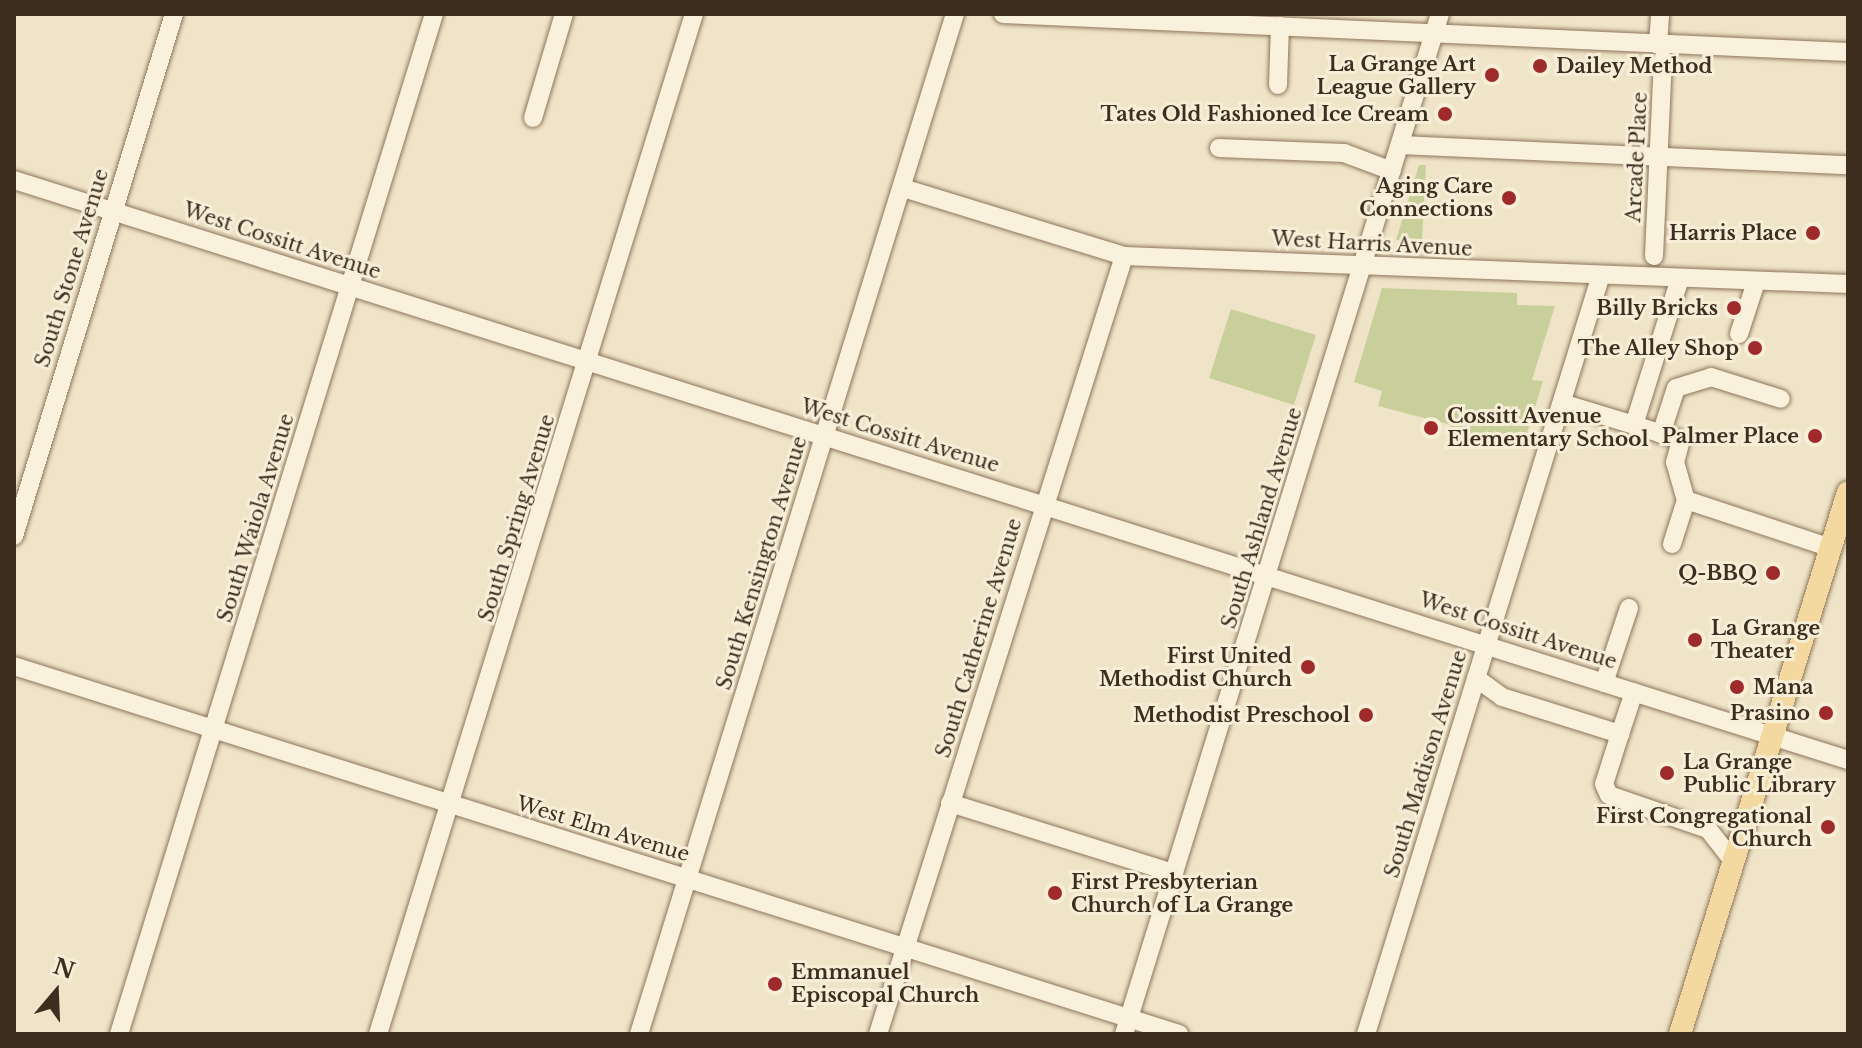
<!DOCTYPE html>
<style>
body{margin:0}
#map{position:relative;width:1862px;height:1048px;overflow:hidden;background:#f0e4c8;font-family:"Libre Baskerville",serif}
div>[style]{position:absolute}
.green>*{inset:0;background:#c9cf9b}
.roads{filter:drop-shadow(0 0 2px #8d765c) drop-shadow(0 0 2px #8d765c)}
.minor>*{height:18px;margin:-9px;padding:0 9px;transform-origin:9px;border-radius:9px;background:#faf1dc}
.major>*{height:22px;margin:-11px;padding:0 11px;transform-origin:11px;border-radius:11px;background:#f3d9a0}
.dots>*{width:22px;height:22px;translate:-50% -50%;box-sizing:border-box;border:4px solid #f7eed8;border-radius:50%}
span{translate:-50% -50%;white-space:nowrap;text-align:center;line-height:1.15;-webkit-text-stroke:6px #f7eed8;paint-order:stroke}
.poi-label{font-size:20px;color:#3d2e20;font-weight:700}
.right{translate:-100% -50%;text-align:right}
.left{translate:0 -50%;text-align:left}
.street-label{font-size:20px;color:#3d2e20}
.frame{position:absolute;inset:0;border:16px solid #3d2e20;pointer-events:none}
.north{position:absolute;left:16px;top:952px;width:80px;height:80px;-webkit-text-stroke:6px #f7eed8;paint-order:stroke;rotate:19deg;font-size:22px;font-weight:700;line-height:32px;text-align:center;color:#3d2e20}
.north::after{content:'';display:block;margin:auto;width:28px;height:36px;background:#3d2e20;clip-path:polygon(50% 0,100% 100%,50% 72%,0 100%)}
</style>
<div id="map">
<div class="green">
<i style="clip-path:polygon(1419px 165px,1426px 165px,1422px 240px,1396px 240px)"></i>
<i style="clip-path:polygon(1382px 288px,1517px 293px,1517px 305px,1555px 306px,1532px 380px,1543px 381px,1525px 440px,1494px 431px,1490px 443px,1450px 430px,1451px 425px,1378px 406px,1382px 391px,1354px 382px)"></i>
<i style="clip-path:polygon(1231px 309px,1316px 335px,1294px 405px,1209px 378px)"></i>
</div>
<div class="roads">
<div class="minor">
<i style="left:1003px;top:14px;width:846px;rotate:2.57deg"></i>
<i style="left:1658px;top:45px;width:31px;rotate:-86deg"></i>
<i style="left:1278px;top:85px;width:59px;rotate:-88.1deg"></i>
<i style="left:533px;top:118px;width:109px;rotate:-73.4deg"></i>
<i style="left:1400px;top:145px;width:448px;rotate:2.6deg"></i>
<i style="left:1219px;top:148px;width:125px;rotate:2.3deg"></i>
<i style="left:1344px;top:153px;width:51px;rotate:20.6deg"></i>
<i style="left:14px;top:180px;width:1924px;rotate:17.55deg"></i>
<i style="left:903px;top:188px;width:231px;rotate:17.1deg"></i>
<i style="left:1124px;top:256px;width:725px;rotate:2.21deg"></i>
<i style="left:1654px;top:256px;width:197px;rotate:-87.4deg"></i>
<i style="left:1739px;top:334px;width:55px;rotate:-71.9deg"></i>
<i style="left:1562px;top:403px;width:75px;rotate:17deg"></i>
<i style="left:1634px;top:425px;width:151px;rotate:-72.6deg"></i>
<i style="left:1634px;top:425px;width:49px;rotate:17.7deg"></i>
<i style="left:1681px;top:440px;width:23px;rotate:105deg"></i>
<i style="left:1675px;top:462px;width:40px;rotate:74deg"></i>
<i style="left:1686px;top:500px;width:153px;rotate:18.3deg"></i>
<i style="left:1661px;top:434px;width:48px;rotate:-71.9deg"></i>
<i style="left:1676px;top:388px;width:37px;rotate:-17deg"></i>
<i style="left:1711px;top:377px;width:73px;rotate:17.4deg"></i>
<i style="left:14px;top:536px;width:546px;rotate:-72.96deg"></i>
<i style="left:1672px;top:544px;width:46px;rotate:-72.3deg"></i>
<i style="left:14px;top:666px;width:1222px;rotate:17.53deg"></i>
<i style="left:1476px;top:678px;width:32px;rotate:36deg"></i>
<i style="left:1502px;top:697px;width:124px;rotate:17.4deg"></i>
<i style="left:1620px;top:734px;width:44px;rotate:-71.6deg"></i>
<i style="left:1604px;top:683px;width:79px;rotate:-71.6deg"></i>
<i style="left:1620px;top:734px;width:52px;rotate:107.7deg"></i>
<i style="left:1604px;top:784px;width:12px;rotate:66deg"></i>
<i style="left:1609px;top:795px;width:105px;rotate:19deg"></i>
<i style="left:1708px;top:829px;width:41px;rotate:52deg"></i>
<i style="left:950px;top:803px;width:235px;rotate:17.4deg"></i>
<i style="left:119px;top:1034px;width:1068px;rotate:-72.84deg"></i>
<i style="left:378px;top:1034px;width:1068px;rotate:-72.79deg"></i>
<i style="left:639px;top:1034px;width:1068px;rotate:-72.79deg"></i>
<i style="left:878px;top:1034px;width:816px;rotate:-72.45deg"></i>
<i style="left:1124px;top:1034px;width:1068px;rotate:-72.79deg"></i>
<i style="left:1366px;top:1034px;width:791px;rotate:-72.8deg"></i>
</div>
<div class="major">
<i style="left:1680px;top:1034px;width:567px;rotate:-72.78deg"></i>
</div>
</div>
<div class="dots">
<i style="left:1540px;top:66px;background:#9e2a2b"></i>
<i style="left:1492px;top:75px;background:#9e2a2b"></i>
<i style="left:1445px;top:114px;background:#9e2a2b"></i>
<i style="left:1509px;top:198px;background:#9e2a2b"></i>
<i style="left:1813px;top:233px;background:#9e2a2b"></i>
<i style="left:1734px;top:308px;background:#9e2a2b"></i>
<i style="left:1755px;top:348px;background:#9e2a2b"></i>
<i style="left:1431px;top:428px;background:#9e2a2b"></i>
<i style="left:1815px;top:436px;background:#9e2a2b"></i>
<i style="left:1773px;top:573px;background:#9e2a2b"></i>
<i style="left:1695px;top:640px;background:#9e2a2b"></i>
<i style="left:1308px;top:667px;background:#9e2a2b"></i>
<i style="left:1737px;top:687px;background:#9e2a2b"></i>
<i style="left:1826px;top:713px;background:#9e2a2b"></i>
<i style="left:1366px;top:715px;background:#9e2a2b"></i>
<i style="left:1667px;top:773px;background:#9e2a2b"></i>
<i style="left:1828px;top:827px;background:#9e2a2b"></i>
<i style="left:1055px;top:893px;background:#9e2a2b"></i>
<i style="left:775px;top:984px;background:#9e2a2b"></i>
</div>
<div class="poi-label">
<span class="right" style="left:1476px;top:76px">La Grange Art<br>League Gallery</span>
<span class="left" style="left:1556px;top:66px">Dailey Method</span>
<span class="right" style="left:1429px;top:114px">Tates Old Fashioned Ice Cream</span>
<span class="right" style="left:1493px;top:198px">Aging Care<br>Connections</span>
<span class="right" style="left:1797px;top:233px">Harris Place</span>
<span class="right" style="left:1718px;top:308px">Billy Bricks</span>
<span class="right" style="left:1739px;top:348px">The Alley Shop</span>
<span class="left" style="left:1447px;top:428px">Cossitt Avenue<br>Elementary School</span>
<span class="right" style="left:1799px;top:436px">Palmer Place</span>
<span class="right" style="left:1757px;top:573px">Q-BBQ</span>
<span class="left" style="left:1711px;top:640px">La Grange<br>Theater</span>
<span class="right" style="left:1292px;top:668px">First United<br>Methodist Church</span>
<span class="left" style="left:1753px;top:687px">Mana</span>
<span class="right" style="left:1810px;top:713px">Prasino</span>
<span class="right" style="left:1350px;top:715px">Methodist Preschool</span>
<span class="left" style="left:1683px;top:774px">La Grange<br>Public Library</span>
<span class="right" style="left:1812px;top:828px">First Congregational<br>Church</span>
<span class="left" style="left:1071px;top:894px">First Presbyterian<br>Church of La Grange</span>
<span class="left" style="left:791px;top:984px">Emmanuel<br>Episcopal Church</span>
</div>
<div class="street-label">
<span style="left:1637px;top:157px;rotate:-87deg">Arcade Place</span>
<span style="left:282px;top:241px;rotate:18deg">West Cossitt Avenue</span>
<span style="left:1372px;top:244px;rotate:3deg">West Harris Avenue</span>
<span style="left:72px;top:268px;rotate:-73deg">South Stone Avenue</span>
<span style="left:900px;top:436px;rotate:17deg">West Cossitt Avenue</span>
<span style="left:256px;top:518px;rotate:-73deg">South Waiola Avenue</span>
<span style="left:517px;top:518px;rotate:-73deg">South Spring Avenue</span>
<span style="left:1262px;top:518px;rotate:-73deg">South Ashland Avenue</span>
<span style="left:762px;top:563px;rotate:-73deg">South Kensington Avenue</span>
<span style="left:1518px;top:631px;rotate:18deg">West Cossitt Avenue</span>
<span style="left:979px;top:638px;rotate:-73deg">South Catherine Avenue</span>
<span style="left:1426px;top:764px;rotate:-73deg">South Madison Avenue</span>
<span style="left:603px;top:829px;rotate:17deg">West Elm Avenue</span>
</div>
<div class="frame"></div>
<div class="north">N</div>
</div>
